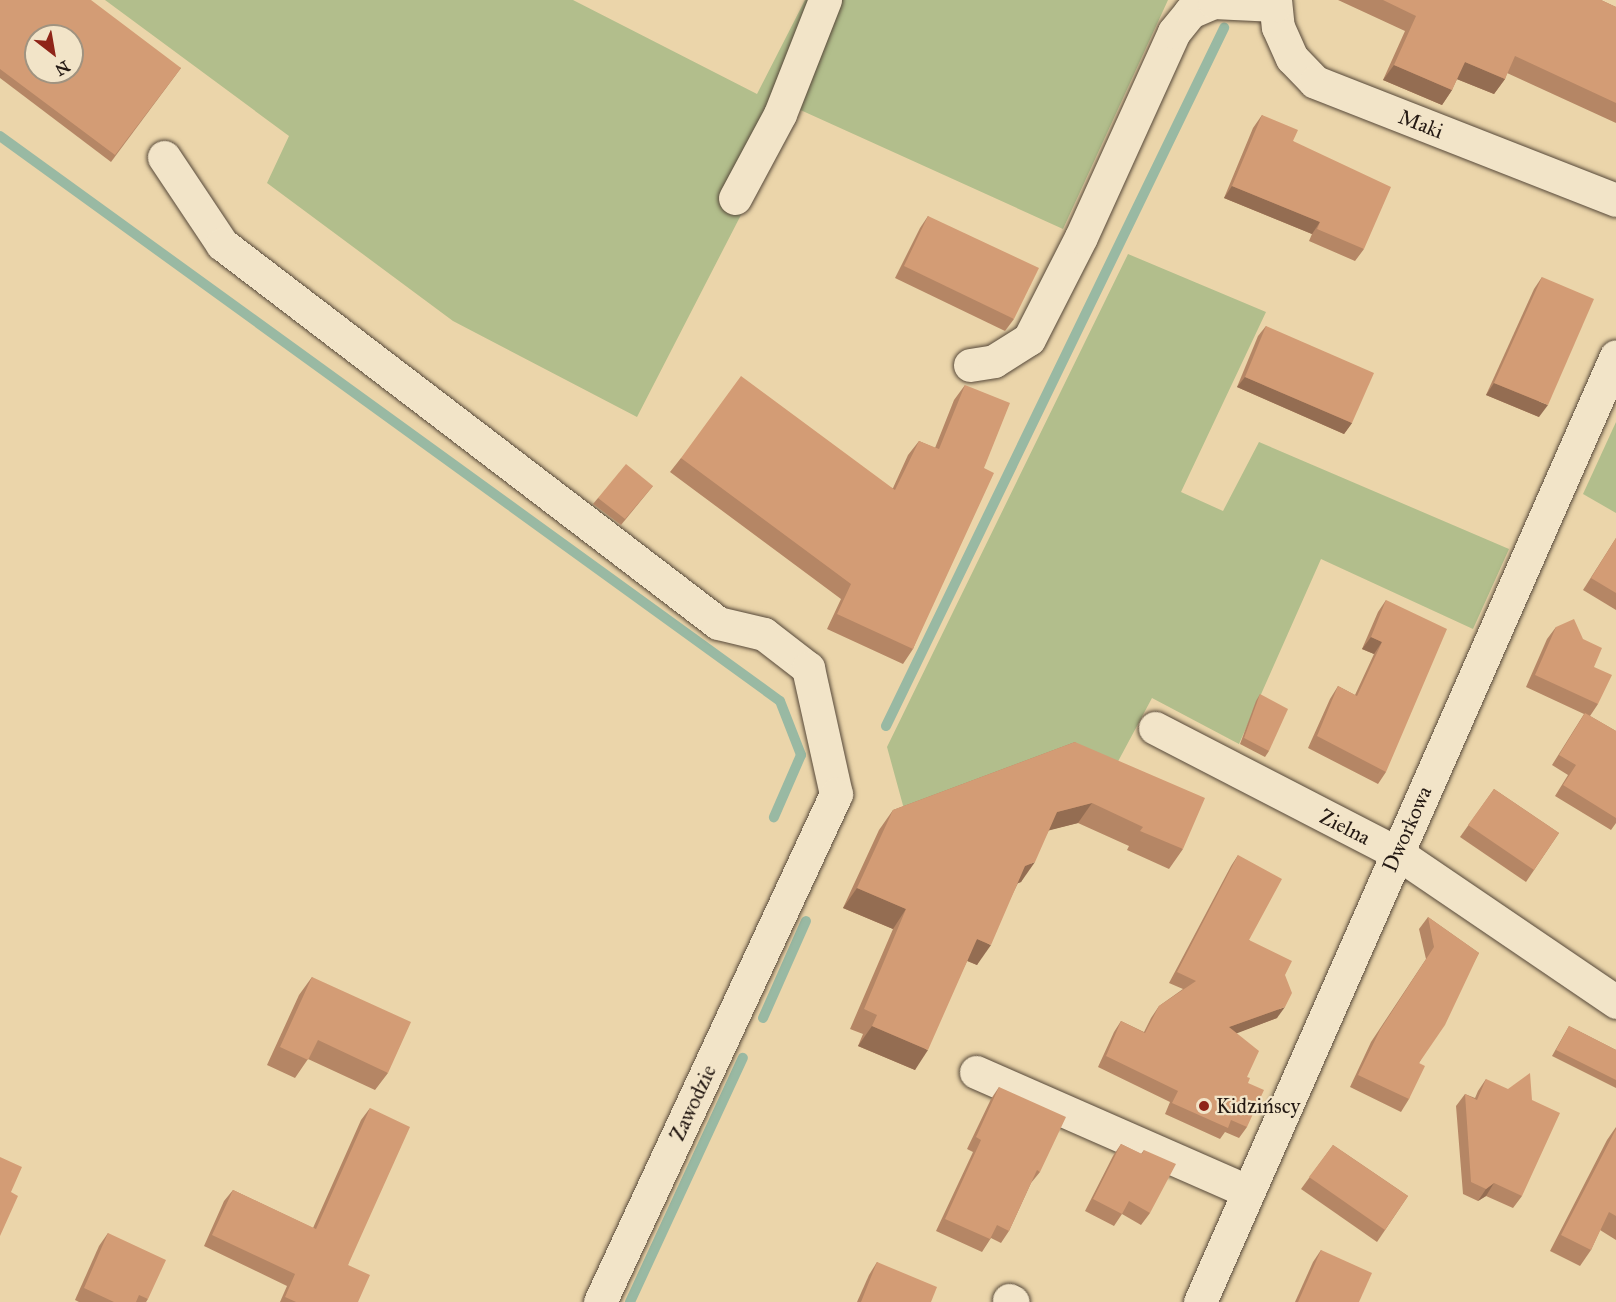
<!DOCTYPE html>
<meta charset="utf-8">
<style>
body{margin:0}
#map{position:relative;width:1616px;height:1302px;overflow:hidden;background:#ebd5aa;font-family:"IM FELL Great Primer",serif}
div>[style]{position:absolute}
.green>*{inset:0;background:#b2be8c}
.stream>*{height:10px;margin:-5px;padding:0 5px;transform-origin:5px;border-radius:5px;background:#99b9a3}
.roads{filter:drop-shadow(0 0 2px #564839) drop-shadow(0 0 2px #564839)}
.minor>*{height:33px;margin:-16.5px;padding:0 16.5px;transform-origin:16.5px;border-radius:16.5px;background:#f2e4c8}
.wall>*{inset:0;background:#b58665}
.shaded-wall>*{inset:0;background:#946d52}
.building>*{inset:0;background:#d39c75}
.dots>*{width:16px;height:16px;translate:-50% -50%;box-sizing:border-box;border:3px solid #f2e4c8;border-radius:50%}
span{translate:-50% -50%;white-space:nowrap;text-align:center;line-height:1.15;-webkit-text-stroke:4.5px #f2e4c8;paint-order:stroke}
.street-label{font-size:21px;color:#241913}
.poi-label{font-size:21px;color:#241913}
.left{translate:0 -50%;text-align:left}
.north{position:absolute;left:24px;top:24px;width:60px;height:60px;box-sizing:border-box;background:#f2e4c8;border:2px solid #a09380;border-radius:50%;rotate:149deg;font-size:16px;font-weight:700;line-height:24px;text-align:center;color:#241913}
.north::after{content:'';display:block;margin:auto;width:21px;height:27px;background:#8f2418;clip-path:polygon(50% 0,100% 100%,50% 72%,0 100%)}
</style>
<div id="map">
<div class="green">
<i style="clip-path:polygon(105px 0,573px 0,757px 94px,805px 0,1168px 0,1063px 229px,796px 108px,637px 417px,453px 321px,267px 183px,289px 136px)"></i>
<i style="clip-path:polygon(1128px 254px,1266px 312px,1181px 492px,1223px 511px,1259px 442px,1509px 549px,1473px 629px,1321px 559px,1239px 744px,1152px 698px,1107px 782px,907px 820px,887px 747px)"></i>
<i style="clip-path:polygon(1616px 422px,1616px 513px,1583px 494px)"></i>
</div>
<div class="stream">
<i style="left:0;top:136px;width:963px;rotate:35.92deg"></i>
<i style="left:780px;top:701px;width:58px;rotate:68.7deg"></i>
<i style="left:801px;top:755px;width:68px;rotate:113.5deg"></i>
<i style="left:886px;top:726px;width:776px;rotate:-64.16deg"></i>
<i style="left:763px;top:1018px;width:106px;rotate:-66.1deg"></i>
<i style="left:630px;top:1302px;width:269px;rotate:-65.2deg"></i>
</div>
<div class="roads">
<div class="minor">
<i style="left:1275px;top:0;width:27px;rotate:84deg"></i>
<i style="left:1278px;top:27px;width:34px;rotate:66deg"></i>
<i style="left:1292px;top:58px;width:33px;rotate:46deg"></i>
<i style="left:1315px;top:82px;width:323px;rotate:21.4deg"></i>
<i style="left:164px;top:157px;width:105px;rotate:56.3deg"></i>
<i style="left:222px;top:244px;width:624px;rotate:37.38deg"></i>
<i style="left:718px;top:623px;width:47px;rotate:13.4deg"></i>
<i style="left:764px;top:634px;width:56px;rotate:37.7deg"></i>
<i style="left:808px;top:668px;width:129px;rotate:77.5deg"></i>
<i style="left:836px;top:794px;width:560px;rotate:114.92deg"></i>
<i style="left:735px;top:198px;width:95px;rotate:-61.8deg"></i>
<i style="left:780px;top:114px;width:123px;rotate:-68.5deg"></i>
<i style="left:970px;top:365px;width:24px;rotate:-9deg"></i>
<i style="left:994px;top:361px;width:41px;rotate:-32.2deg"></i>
<i style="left:1029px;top:339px;width:114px;rotate:-63deg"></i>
<i style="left:1081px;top:237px;width:225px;rotate:-65.6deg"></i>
<i style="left:1174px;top:32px;width:26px;rotate:-51deg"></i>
<i style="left:1190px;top:12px;width:26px;rotate:-23deg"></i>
<i style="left:1214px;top:2px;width:61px;rotate:2.8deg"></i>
<i style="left:1155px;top:728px;width:272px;rotate:27.3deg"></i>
<i style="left:1397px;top:853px;width:265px;rotate:34.2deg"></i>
<i style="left:976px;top:1072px;width:296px;rotate:23.7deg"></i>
<i style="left:1009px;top:1300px;width:4px;rotate:27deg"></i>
<i style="left:1200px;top:1302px;width:1033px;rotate:-66.26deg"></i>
</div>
</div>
<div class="wall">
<i style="clip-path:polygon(0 0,181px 68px,111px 162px,0 78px)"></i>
<i style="clip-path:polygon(1338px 0,1601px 0,1616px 7px,1616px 123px,1507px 73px,1505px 79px,1494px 94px,1457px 79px,1452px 90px,1442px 105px,1383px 80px,1405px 31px)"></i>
<i style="clip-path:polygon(1262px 115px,1293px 141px,1364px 249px,1355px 261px,1309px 241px,1312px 234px,1224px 198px,1253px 128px)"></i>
<i style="clip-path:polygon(928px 216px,1014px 319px,1005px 331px,895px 278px,920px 228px)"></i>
<i style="clip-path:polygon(1542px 277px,1539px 417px,1486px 395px,1534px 289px)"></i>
<i style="clip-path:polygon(1266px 326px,1352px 423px,1344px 434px,1237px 387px,1258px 336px)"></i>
<i style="clip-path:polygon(965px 385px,984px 468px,913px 649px,903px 664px,827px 629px,841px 599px,670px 472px,681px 458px,893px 488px,908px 455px,919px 441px,935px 448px,954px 400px)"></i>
<i style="clip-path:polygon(653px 486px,621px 525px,593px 504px,598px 498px)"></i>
<i style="clip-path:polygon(1616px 538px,1616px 610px,1583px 590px)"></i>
<i style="clip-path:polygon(1386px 600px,1386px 772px,1378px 784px,1308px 748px,1330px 699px,1338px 686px,1355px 695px,1374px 654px,1362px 649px,1378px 612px)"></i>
<i style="clip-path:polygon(1556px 627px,1594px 667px,1598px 704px,1590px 716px,1616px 731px,1616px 823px,1611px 830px,1555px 796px,1568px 775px,1552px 765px,1584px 714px,1526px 687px,1547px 639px)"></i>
<i style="clip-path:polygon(1260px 694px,1269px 751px,1265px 757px,1240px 744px,1256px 701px)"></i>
<i style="clip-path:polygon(1075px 742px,1183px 849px,1169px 869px,1127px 850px,1129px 846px,1078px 823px,1049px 830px,1021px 882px,1018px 883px,977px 965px,967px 961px,915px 1070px,858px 1046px,863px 1034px,850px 1029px,893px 929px,843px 908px,879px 830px,893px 810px)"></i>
<i style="clip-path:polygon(1494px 789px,1559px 833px,1526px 882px,1460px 837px)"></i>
<i style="clip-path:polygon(1238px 855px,1249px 940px,1285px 975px,1277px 1018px,1236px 1033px,1248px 1083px,1247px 1127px,1239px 1138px,1225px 1132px,1220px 1139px,1165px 1114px,1170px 1102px,1098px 1067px,1114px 1032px,1121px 1021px,1144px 1032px,1151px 1018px,1159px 1006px,1183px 989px,1169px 983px,1231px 866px)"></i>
<i style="clip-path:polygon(1428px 917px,1479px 953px,1419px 1063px,1409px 1099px,1401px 1112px,1350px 1087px,1371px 1042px,1426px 959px,1419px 929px)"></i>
<i style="clip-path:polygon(312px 977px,388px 1073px,375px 1090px,308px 1059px,295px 1078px,267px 1065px,299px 995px)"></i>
<i style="clip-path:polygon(1569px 1026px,1616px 1050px,1616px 1088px,1552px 1056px)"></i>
<i style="clip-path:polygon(1486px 1079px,1522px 1196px,1513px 1208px,1486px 1196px,1478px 1201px,1463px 1194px,1456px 1106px,1465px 1094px,1475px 1098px,1478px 1091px)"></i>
<i style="clip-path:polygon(999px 1087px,1040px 1172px,1031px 1183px,1009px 1231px,1001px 1243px,991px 1238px,982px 1252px,936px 1231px,973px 1152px,967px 1149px,991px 1099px)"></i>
<i style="clip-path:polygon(370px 1108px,348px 1265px,358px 1302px,280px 1302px,287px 1286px,204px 1246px,224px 1201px,233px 1190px,313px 1228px,361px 1120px)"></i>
<i style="clip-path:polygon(1616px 1127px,1616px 1240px,1600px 1230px,1591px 1250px,1580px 1266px,1550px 1251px,1607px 1140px)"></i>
<i style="clip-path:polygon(1121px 1144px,1141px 1154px,1144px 1150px,1150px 1213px,1141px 1225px,1122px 1214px,1114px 1226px,1085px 1211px,1113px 1156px)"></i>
<i style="clip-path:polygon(1333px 1145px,1408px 1196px,1377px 1242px,1301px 1189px)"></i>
<i style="clip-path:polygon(108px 1233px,148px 1299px,146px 1302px,79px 1302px,75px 1300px,99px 1246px)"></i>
<i style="clip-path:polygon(1321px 1250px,1359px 1302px,1295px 1302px,1313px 1262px)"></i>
<i style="clip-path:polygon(877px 1262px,931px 1302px,857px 1302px,869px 1275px)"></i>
</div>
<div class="shaded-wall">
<i style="clip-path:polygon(1465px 62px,1505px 79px,1494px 94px,1454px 78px)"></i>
<i style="clip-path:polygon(1394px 65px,1452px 90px,1442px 105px,1383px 80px)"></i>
<i style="clip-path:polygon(1232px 186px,1320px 222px,1312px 234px,1224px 198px)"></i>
<i style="clip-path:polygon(1245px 377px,1352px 423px,1344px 434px,1237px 387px)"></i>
<i style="clip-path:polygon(1494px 383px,1548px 405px,1539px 417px,1486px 395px)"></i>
<i style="clip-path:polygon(1371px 637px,1382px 642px,1374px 654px,1362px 649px)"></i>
<i style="clip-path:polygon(1092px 803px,1078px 823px,1043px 832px,1057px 812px)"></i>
<i style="clip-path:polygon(1035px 862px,1021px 882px,1011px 886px,1025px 866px)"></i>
<i style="clip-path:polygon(857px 888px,906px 909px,893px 929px,843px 908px)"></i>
<i style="clip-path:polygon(977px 939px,991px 945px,977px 965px,963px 959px)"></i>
<i style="clip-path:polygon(1285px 1007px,1277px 1018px,1222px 1039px,1229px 1027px)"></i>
<i style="clip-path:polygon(872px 1026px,928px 1050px,915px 1070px,858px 1046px)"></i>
<i style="clip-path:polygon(1494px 1183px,1486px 1196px,1478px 1201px,1486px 1189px)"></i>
</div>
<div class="building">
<i style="clip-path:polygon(evenodd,0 0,91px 0,181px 68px,115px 155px,0 69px,0 0,36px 36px,72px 36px,72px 72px,36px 72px,36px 36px)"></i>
<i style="clip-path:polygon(1383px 0,1601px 0,1616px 7px,1616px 103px,1515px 56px,1505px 79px,1465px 62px,1452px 90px,1394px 65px,1416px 16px)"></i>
<i style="clip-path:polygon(1262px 115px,1298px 130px,1293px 141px,1391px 187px,1364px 249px,1317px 229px,1320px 222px,1232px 186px)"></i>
<i style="clip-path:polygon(928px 216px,1039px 268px,1014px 319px,904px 266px)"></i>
<i style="clip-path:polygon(1542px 277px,1594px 299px,1548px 405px,1494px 383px)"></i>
<i style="clip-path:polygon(1266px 326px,1374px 373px,1352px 423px,1245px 377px)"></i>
<i style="clip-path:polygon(741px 376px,895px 490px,919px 441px,939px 449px,965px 385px,1010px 403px,984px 468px,994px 473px,913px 649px,837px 614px,851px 584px,681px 458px)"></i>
<i style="clip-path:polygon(626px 464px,653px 486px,625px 519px,598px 498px)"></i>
<i style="clip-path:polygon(1616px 538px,1616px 593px,1591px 578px)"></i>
<i style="clip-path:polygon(1386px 600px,1447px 629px,1386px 772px,1317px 736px,1338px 686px,1357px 696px,1382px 642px,1371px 637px)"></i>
<i style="clip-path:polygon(1574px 619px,1583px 639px,1602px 648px,1594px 667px,1612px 675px,1598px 704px,1535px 675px,1556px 627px)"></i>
<i style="clip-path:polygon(1260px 694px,1288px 709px,1269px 751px,1244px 738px)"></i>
<i style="clip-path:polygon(1585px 713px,1616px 731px,1616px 818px,1563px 785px,1576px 765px,1559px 755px)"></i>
<i style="clip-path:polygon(1075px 742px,1205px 798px,1183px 849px,1140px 831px,1143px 827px,1092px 803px,1057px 812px,1035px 862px,1025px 866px,991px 945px,977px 939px,928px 1050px,872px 1026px,877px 1015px,864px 1009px,906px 909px,857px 888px,893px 810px)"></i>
<i style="clip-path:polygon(1494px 789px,1559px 833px,1534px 870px,1468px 825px)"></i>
<i style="clip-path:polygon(1238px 855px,1282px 879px,1249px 940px,1292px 961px,1285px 975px,1292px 993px,1285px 1007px,1229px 1027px,1259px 1051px,1247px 1077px,1250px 1078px,1248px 1083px,1264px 1090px,1247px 1127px,1231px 1120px,1228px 1128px,1172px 1103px,1178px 1091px,1106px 1056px,1121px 1021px,1145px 1033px,1159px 1006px,1196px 981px,1177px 972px)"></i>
<i style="clip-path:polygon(1428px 917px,1479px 953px,1445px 1025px,1419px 1063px,1425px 1066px,1409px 1099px,1358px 1075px,1380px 1030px,1434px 947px)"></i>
<i style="clip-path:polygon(312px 977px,411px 1022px,388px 1073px,318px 1040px,308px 1060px,280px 1047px)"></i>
<i style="clip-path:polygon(1569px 1026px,1616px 1050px,1616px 1080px,1556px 1050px)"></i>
<i style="clip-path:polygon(1530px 1073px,1532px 1100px,1560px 1113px,1522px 1196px,1494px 1183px,1486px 1189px,1471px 1182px,1465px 1094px,1477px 1100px,1486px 1079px,1508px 1089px)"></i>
<i style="clip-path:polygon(999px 1087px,1066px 1117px,1040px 1172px,1037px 1170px,1009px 1231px,997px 1225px,990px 1239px,945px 1219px,981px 1140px,976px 1137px)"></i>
<i style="clip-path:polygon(370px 1108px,410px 1127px,348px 1265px,370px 1275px,358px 1302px,296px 1302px,285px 1297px,295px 1274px,212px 1235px,233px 1190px,316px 1229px)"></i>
<i style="clip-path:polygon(1616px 1129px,1616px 1216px,1609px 1212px,1591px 1250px,1561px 1235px)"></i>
<i style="clip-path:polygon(1121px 1144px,1142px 1154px,1144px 1150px,1176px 1164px,1150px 1213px,1129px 1201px,1122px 1214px,1093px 1199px)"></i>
<i style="clip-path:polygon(1333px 1145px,1408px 1196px,1385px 1230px,1309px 1177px)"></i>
<i style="clip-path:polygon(0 1157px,22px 1167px,11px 1192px,18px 1196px,0 1236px)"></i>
<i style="clip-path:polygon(108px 1233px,166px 1260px,148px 1299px,139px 1295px,136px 1302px,114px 1302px,84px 1288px)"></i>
<i style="clip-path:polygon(1321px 1250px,1372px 1273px,1359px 1302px,1298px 1302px)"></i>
<i style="clip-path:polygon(877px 1262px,937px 1287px,931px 1302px,861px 1302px)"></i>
</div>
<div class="dots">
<i style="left:1204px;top:1106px;background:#8f2418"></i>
</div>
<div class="street-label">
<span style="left:1421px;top:124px;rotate:21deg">Maki</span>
<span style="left:1345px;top:827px;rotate:27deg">Zielna</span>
<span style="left:1407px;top:829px;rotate:-66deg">Dworkowa</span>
<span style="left:693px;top:1103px;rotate:-65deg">Zawodzie</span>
</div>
<div class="poi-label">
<span class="left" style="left:1216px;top:1106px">Kidzińscy</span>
</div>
<div class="north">N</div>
</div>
